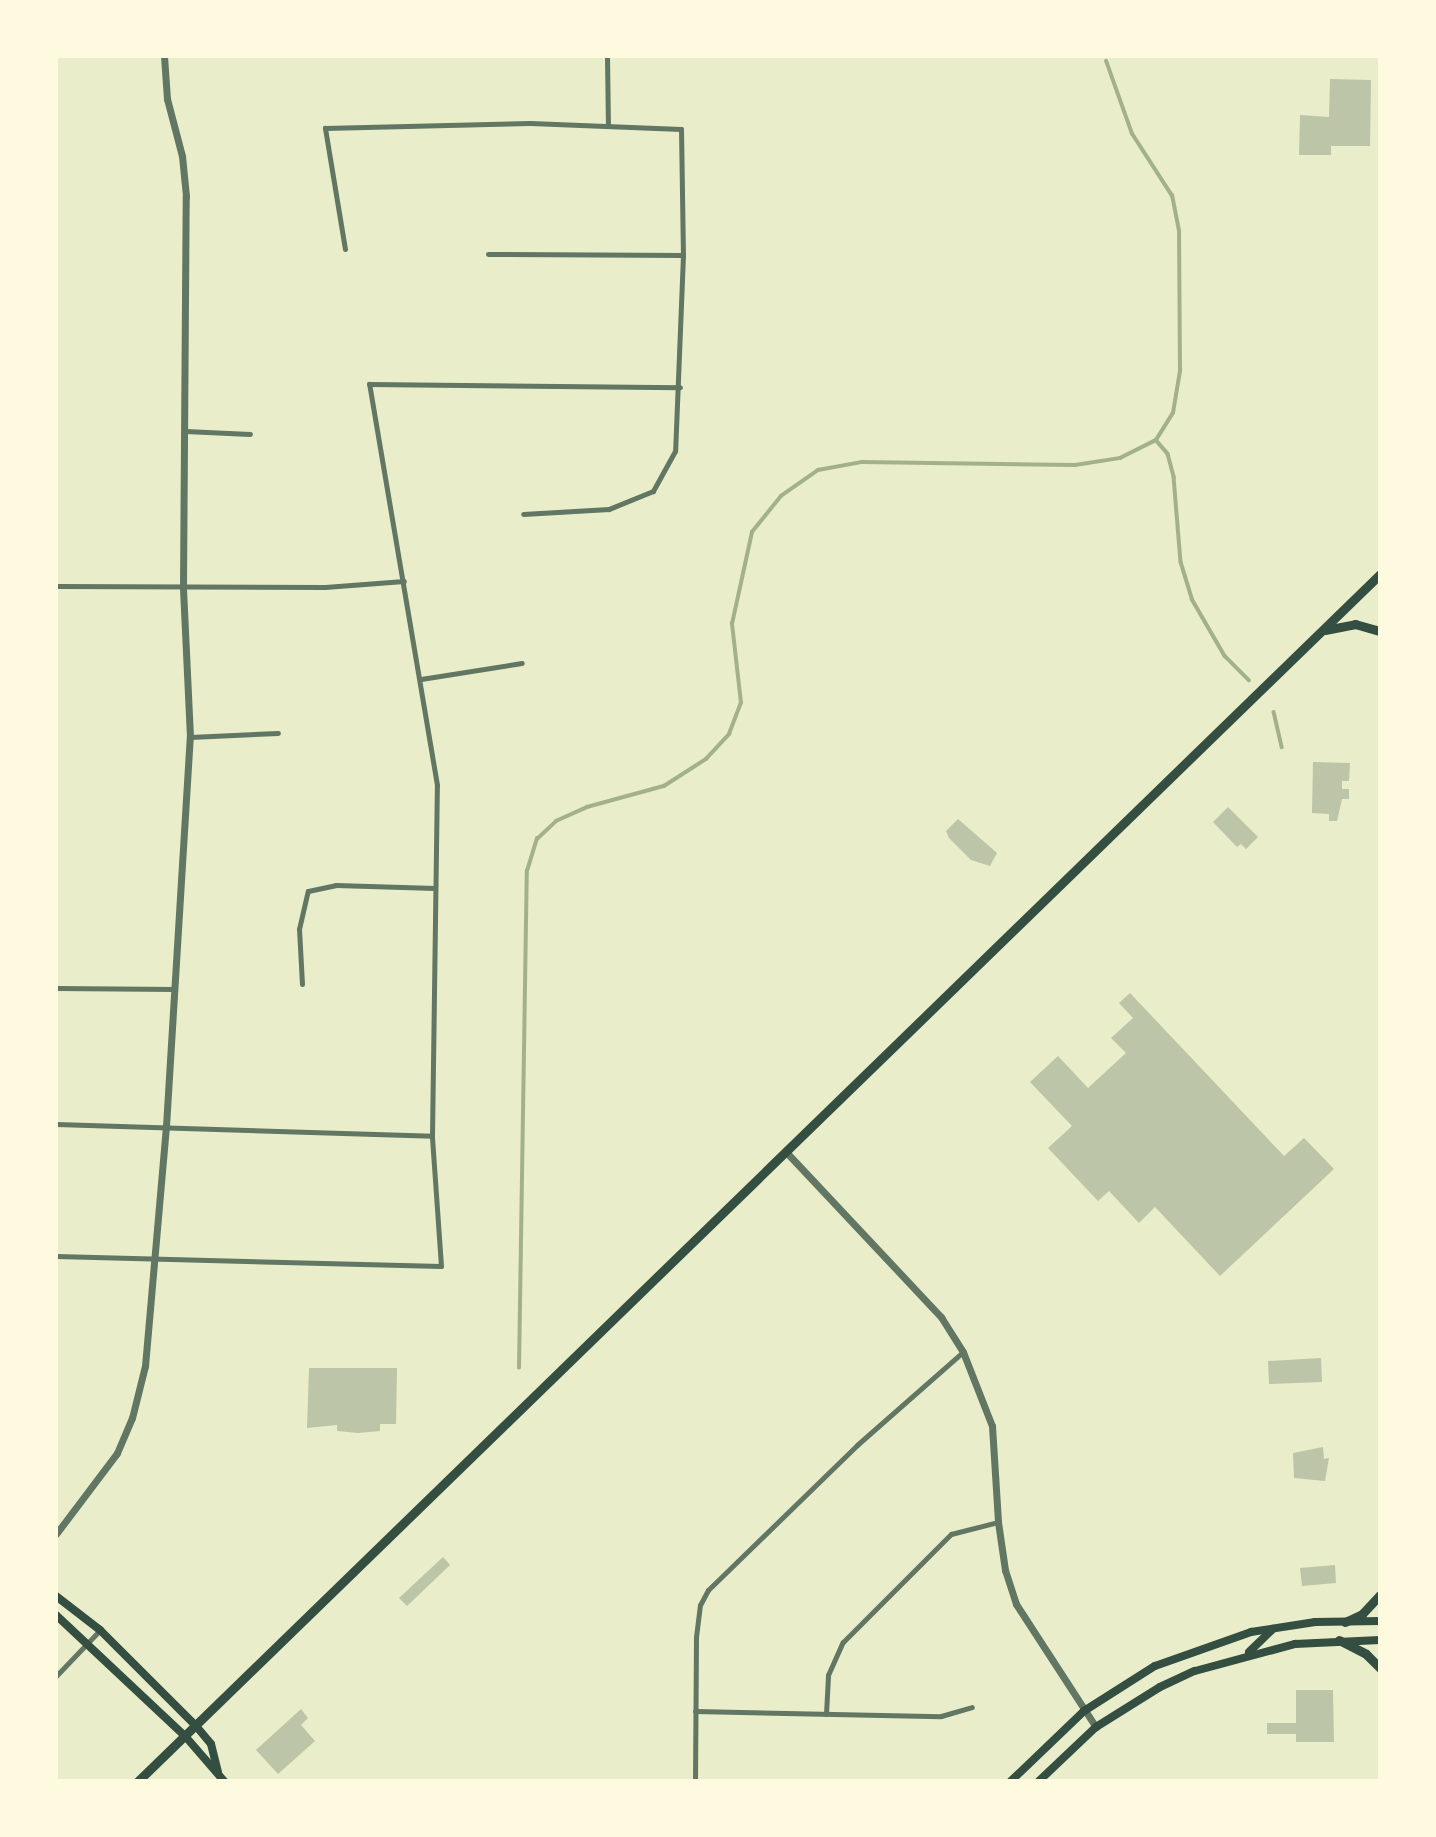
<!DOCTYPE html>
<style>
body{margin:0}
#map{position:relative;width:1436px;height:1837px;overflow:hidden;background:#e9edc9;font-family:Lato,sans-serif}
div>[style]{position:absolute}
.stream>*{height:3.5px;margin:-1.75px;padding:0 1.75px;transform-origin:1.75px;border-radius:1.75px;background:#a3b18a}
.building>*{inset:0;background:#bcc5a7}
.minor>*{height:5px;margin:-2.5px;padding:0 2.5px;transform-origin:2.5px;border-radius:2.5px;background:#617663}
.tertiary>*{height:7px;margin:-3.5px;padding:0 3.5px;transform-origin:3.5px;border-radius:3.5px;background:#617663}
.secondary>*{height:8px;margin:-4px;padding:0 4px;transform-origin:4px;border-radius:4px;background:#344e41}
.primary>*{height:9px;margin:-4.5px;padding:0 4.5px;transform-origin:4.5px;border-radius:4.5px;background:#344e41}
span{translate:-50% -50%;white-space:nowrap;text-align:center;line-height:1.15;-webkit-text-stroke:7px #fefae0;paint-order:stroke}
.frame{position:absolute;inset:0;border:58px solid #fefae0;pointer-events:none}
</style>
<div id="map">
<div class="stream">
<i style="left:1156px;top:440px;width:18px;rotate:49deg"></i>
<i style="left:1168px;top:454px;width:24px;rotate:75deg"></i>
<i style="left:1174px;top:477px;width:85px;rotate:85.3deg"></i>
<i style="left:1181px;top:562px;width:39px;rotate:73deg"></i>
<i style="left:1192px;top:599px;width:66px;rotate:59.9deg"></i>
<i style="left:1225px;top:656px;width:34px;rotate:45deg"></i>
<i style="left:1274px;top:712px;width:36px;rotate:77deg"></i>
<i style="left:519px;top:1368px;width:497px;rotate:-89.1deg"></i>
<i style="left:527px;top:871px;width:34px;rotate:-73deg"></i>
<i style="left:537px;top:839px;width:26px;rotate:-43deg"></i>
<i style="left:556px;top:821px;width:34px;rotate:-24deg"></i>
<i style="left:587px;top:807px;width:80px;rotate:-15.3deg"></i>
<i style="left:664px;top:786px;width:50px;rotate:-32.7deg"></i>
<i style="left:706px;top:759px;width:34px;rotate:-47deg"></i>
<i style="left:729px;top:734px;width:33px;rotate:-69deg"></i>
<i style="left:741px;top:703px;width:80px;rotate:-96.5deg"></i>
<i style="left:732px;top:624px;width:94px;rotate:-77.7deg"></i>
<i style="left:752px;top:532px;width:46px;rotate:-51.1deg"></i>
<i style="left:781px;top:496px;width:45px;rotate:-35.1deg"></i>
<i style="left:818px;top:470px;width:45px;rotate:-10.3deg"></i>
<i style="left:862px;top:462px;width:213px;rotate:0.8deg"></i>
<i style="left:1075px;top:465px;width:46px;rotate:-8.8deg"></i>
<i style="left:1120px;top:458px;width:40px;rotate:-26.6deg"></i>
<i style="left:1156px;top:440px;width:32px;rotate:-58deg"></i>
<i style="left:1173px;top:413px;width:43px;rotate:-80.5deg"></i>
<i style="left:1180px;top:371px;width:140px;rotate:-90.4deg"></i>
<i style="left:1179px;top:231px;width:36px;rotate:-101deg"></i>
<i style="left:1172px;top:196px;width:74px;rotate:-122.8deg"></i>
<i style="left:1132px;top:134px;width:77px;rotate:-109.6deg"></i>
</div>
<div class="building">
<i style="clip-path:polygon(1330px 79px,1371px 80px,1370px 146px,1331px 146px,1331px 155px,1299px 155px,1300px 115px,1329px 117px)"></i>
<i style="clip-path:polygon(1313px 762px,1350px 763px,1349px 781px,1342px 781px,1342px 789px,1349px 789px,1349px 799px,1342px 799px,1337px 821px,1329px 821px,1329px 814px,1312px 813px)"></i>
<i style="clip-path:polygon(1228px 807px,1258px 837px,1246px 849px,1241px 844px,1237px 847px,1213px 822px)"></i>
<i style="clip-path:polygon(958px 819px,997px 853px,990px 866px,971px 860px,949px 838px,946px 831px)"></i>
<i style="clip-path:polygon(1130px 993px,1284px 1156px,1304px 1138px,1334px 1169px,1220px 1276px,1155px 1207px,1139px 1223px,1109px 1191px,1098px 1201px,1048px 1148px,1072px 1126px,1030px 1082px,1058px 1056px,1088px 1088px,1126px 1053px,1111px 1038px,1133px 1018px,1119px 1003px)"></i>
<i style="clip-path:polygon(1321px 1358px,1322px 1382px,1269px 1384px,1268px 1361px)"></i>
<i style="clip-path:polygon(309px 1368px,397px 1368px,396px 1424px,380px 1424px,380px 1431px,358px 1433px,337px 1431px,337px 1425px,307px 1428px)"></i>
<i style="clip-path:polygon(1323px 1447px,1324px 1459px,1329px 1458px,1325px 1481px,1294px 1478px,1293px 1453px)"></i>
<i style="clip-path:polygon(443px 1557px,450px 1565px,407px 1606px,399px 1598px)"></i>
<i style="clip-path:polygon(1335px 1565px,1336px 1583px,1302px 1586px,1300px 1568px)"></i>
<i style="clip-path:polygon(1296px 1690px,1333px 1690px,1334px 1742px,1296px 1742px,1296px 1734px,1267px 1734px,1267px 1723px,1296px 1723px)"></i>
<i style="clip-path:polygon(301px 1709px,308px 1718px,301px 1725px,315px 1741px,278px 1774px,256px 1750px)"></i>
</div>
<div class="minor">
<i style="left:607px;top:56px;width:70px;rotate:89.2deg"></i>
<i style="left:345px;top:249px;width:123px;rotate:-99.4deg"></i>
<i style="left:325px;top:128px;width:205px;rotate:-1.4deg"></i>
<i style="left:530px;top:123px;width:151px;rotate:2.3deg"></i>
<i style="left:681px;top:129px;width:126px;rotate:89.1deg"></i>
<i style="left:683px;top:255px;width:196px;rotate:92.3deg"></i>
<i style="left:675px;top:451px;width:46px;rotate:118.8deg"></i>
<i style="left:653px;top:491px;width:48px;rotate:157.8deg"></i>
<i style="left:609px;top:509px;width:86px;rotate:176.7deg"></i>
<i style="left:488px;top:254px;width:195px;rotate:0.3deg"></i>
<i style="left:185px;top:431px;width:65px;rotate:2.6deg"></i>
<i style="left:56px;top:586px;width:269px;rotate:0.2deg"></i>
<i style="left:325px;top:587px;width:79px;rotate:-4.3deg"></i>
<i style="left:421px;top:679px;width:102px;rotate:-9deg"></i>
<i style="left:190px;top:737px;width:88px;rotate:-2.6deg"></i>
<i style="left:302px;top:984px;width:55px;rotate:-93.1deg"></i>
<i style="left:299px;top:929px;width:39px;rotate:-77deg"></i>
<i style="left:308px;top:891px;width:29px;rotate:-12deg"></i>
<i style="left:336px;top:885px;width:99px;rotate:1.7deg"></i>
<i style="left:56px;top:988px;width:119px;rotate:0.5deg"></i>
<i style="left:56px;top:1124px;width:376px;rotate:1.8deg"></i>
<i style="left:56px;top:1256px;width:385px;rotate:1.5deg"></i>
<i style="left:441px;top:1266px;width:130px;rotate:-94deg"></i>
<i style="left:432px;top:1136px;width:351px;rotate:-89.2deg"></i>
<i style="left:437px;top:785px;width:407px;rotate:-99.6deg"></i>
<i style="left:369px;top:384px;width:311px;rotate:0.6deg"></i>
<i style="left:56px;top:1676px;width:64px;rotate:-46.3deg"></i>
<i style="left:695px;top:1711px;width:246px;rotate:1.2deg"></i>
<i style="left:941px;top:1716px;width:32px;rotate:-16deg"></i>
<i style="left:826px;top:1714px;width:39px;rotate:-87deg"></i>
<i style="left:828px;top:1675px;width:36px;rotate:-66deg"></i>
<i style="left:843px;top:1642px;width:153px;rotate:-45deg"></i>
<i style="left:951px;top:1534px;width:49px;rotate:-14.3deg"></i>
<i style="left:695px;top:1781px;width:144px;rotate:-89.6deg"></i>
<i style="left:696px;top:1637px;width:32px;rotate:-83deg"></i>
<i style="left:700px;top:1605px;width:17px;rotate:-62deg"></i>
<i style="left:708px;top:1590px;width:208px;rotate:-44.2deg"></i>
<i style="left:857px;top:1445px;width:141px;rotate:-41.3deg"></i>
</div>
<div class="tertiary">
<i style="left:788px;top:1154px;width:224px;rotate:46.8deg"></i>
<i style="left:941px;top:1317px;width:41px;rotate:57.8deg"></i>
<i style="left:963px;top:1352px;width:79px;rotate:68.6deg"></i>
<i style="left:992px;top:1426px;width:96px;rotate:86.4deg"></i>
<i style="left:998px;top:1522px;width:49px;rotate:81.7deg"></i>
<i style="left:1005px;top:1570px;width:36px;rotate:72deg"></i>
<i style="left:1016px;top:1604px;width:147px;rotate:57deg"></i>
<i style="left:56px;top:1534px;width:101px;rotate:-53deg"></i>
<i style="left:117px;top:1453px;width:38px;rotate:-67deg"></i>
<i style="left:132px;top:1418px;width:54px;rotate:-76deg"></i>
<i style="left:145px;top:1366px;width:241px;rotate:-85deg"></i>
<i style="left:166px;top:1126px;width:390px;rotate:-86.5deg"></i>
<i style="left:190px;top:737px;width:151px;rotate:-92.7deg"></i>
<i style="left:183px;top:586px;width:390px;rotate:-89.6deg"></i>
<i style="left:186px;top:196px;width:40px;rotate:-95.7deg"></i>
<i style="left:182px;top:156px;width:59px;rotate:-104.7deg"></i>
<i style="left:167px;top:99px;width:43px;rotate:-94deg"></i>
</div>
<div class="secondary">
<i style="left:56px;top:1596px;width:56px;rotate:37.7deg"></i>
<i style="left:100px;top:1630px;width:136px;rotate:45deg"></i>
<i style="left:196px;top:1726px;width:23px;rotate:50deg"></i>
<i style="left:211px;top:1744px;width:29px;rotate:76deg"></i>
<i style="left:56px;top:1615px;width:177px;rotate:43.2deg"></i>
<i style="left:185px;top:1736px;width:60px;rotate:49.1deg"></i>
<i style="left:1249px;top:1652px;width:33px;rotate:-44deg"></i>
<i style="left:1011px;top:1781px;width:101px;rotate:-43.8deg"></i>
<i style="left:1084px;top:1711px;width:84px;rotate:-32.4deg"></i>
<i style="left:1155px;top:1666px;width:102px;rotate:-19.5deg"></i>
<i style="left:1251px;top:1632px;width:65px;rotate:-8.9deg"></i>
<i style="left:1315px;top:1622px;width:65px;rotate:-0.9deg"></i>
<i style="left:1039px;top:1781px;width:79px;rotate:-43.5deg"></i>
<i style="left:1096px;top:1727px;width:75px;rotate:-32deg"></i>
<i style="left:1160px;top:1687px;width:38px;rotate:-25deg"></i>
<i style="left:1195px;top:1671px;width:104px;rotate:-15.1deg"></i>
<i style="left:1295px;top:1644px;width:85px;rotate:-2.7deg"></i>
</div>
<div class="primary">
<i style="left:1325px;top:630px;width:31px;rotate:-11deg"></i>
<i style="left:1355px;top:624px;width:26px;rotate:16deg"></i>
<i style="left:1345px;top:1622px;width:19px;rotate:-25deg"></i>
<i style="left:1362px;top:1614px;width:26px;rotate:-47deg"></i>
<i style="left:1339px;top:1640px;width:30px;rotate:27deg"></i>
<i style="left:1366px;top:1654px;width:20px;rotate:45deg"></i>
<i style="left:138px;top:1781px;width:1732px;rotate:-44.18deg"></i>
</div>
<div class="frame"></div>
</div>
